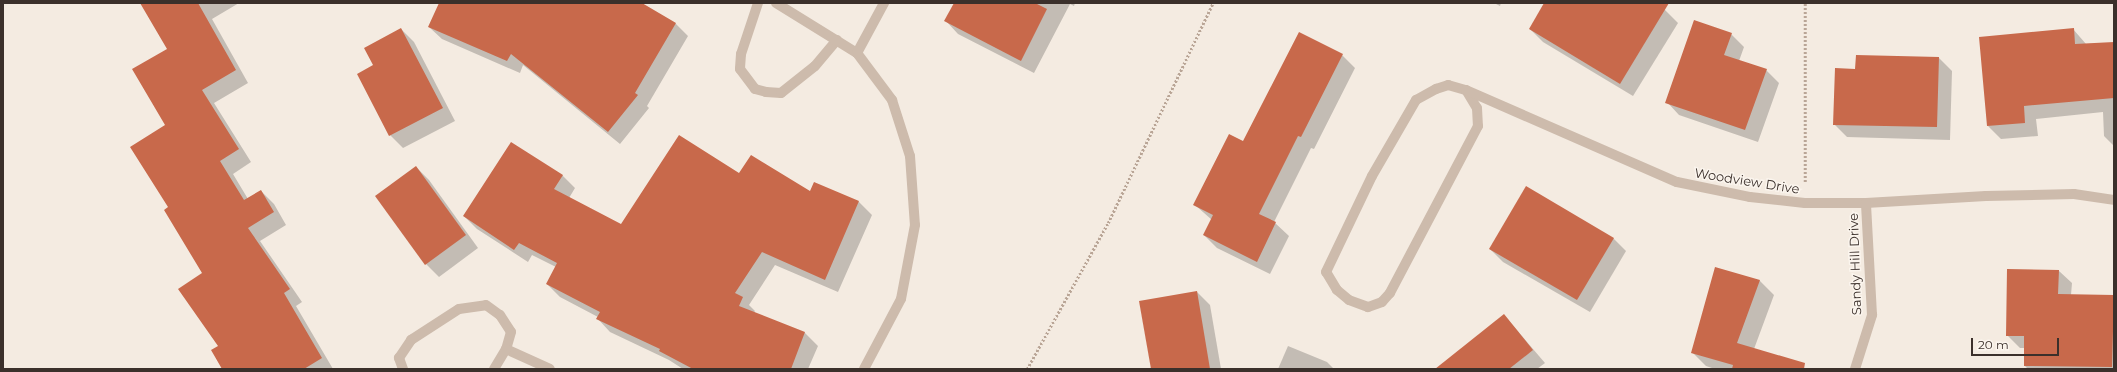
<!DOCTYPE html>
<style>
body{margin:0}
#map{position:relative;width:2117px;height:372px;overflow:hidden;background:#f4ebe1;font-family:Montserrat,sans-serif}
div>[style]{position:absolute}
.shadow>*{inset:0;background:#0003}
.building>*{inset:0;background:#c8694b}
.path>*{height:2.5px;margin-top:-1.25px;transform-origin:0;background:repeating-linear-gradient(90deg,#b9a596 0 2px,transparent 0 4px)}
.minor>*{height:10px;margin:-5px;padding:0 5px;transform-origin:5px;border-radius:5px;background:#cdbbac}
span{translate:-50% -50%;white-space:nowrap;text-align:center;line-height:1.15;-webkit-text-stroke:3px #fbf5ee;paint-order:stroke}
.street-label{font-size:13px;color:#3b302b}
.frame{position:absolute;inset:0;border:4px solid #3b302b;pointer-events:none}
.scale{position:absolute;left:1971px;top:338px;width:88px;height:18px;box-sizing:border-box;border:2px solid #3b302b;border-top:0;padding-left:5px;font-size:12px;line-height:14px;white-space:nowrap;color:#3b302b;-webkit-text-stroke:3px #fbf5ee;paint-order:stroke}
</style>
<div id="map">
<div class="shadow">
<i style="clip-path:polygon(141px 3px,239px 3px,212px 19px,248px 83px,214px 103px,251px 162px,233px 174px,248px 199px,261px 191px,274px 204px,286px 225px,260px 241px,302px 302px,296px 306px,333px 369px,223px 369px,203px 273px,170px 207px,166px 126px,168px 49px)"></i>
<i style="clip-path:polygon(440px 3px,640px 3px,676px 24px,688px 36px,647px 106px,649px 108px,620px 144px,523px 65px,520px 73px,442px 39px,429px 27px)"></i>
<i style="clip-path:polygon(955px 3px,1075px 3px,1074px 6px,1070px 4px,1034px 73px,958px 34px,946px 21px)"></i>
<i style="clip-path:polygon(1494px 3px,1501px 3px,1500px 6px)"></i>
<i style="clip-path:polygon(1546px 3px,1654px 3px,1665px 10px,1678px 23px,1633px 96px,1543px 42px,1530px 29px)"></i>
<i style="clip-path:polygon(401px 29px,414px 42px,455px 121px,403px 148px,390px 135px)"></i>
<i style="clip-path:polygon(2073px 29px,2086px 44px,2114px 43px,2114px 146px,2104px 136px,2103px 112px,2036px 119px,2038px 136px,2001px 139px,1988px 126px)"></i>
<i style="clip-path:polygon(1731px 34px,1744px 47px,1739px 61px,1766px 70px,1779px 83px,1758px 142px,1679px 115px,1667px 102px)"></i>
<i style="clip-path:polygon(1342px 55px,1355px 68px,1314px 149px,1311px 148px,1274px 222px,1289px 236px,1270px 274px,1217px 248px,1204px 235px,1212px 220px,1195px 205px,1244px 142px)"></i>
<i style="clip-path:polygon(1939px 58px,1952px 71px,1950px 140px,1847px 137px,1834px 124px,1856px 70px)"></i>
<i style="clip-path:polygon(416px 167px,429px 180px,478px 248px,439px 277px,426px 264px,376px 196px)"></i>
<i style="clip-path:polygon(562px 175px,575px 188px,569px 198px,621px 225px,740px 175px,810px 193px,814px 183px,859px 202px,872px 215px,838px 292px,775px 265px,749px 305px,755px 311px,754px 313px,805px 333px,818px 346px,808px 369px,683px 369px,669px 360px,610px 332px,598px 319px,598px 317px,560px 297px,547px 284px,556px 267px,532px 255px,528px 262px,477px 229px,464px 216px)"></i>
<i style="clip-path:polygon(1613px 238px,1626px 251px,1590px 312px,1503px 262px,1490px 249px)"></i>
<i style="clip-path:polygon(1716px 268px,1760px 281px,1774px 295px,1754px 349px,1784px 369px,1715px 369px,1706px 366px,1692px 352px)"></i>
<i style="clip-path:polygon(2059px 271px,2072px 283px,2071px 295px,2114px 297px,2114px 369px,2028px 369px,2025px 366px,2025px 348px,2020px 348px,2007px 335px)"></i>
<i style="clip-path:polygon(1197px 292px,1210px 305px,1221px 369px,1152px 369px)"></i>
<i style="clip-path:polygon(1504px 315px,1545px 363px,1537px 369px,1436px 369px)"></i>
<i style="clip-path:polygon(1288px 346px,1327px 362px,1334px 369px,1278px 369px)"></i>
</div>
<div class="building">
<i style="clip-path:polygon(140px 3px,198px 3px,236px 70px,202px 90px,239px 149px,220px 161px,244px 200px,261px 190px,274px 212px,248px 228px,290px 289px,284px 293px,322px 358px,304px 369px,222px 369px,211px 350px,218px 346px,178px 289px,202px 273px,164px 210px,168px 207px,130px 147px,165px 125px,132px 69px,167px 49px)"></i>
<i style="clip-path:polygon(439px 3px,642px 3px,676px 23px,635px 93px,638px 95px,608px 132px,511px 54px,507px 61px,428px 27px)"></i>
<i style="clip-path:polygon(954px 3px,1035px 3px,1047px 9px,1021px 61px,944px 21px)"></i>
<i style="clip-path:polygon(1544px 3px,1669px 3px,1620px 84px,1529px 29px)"></i>
<i style="clip-path:polygon(1694px 20px,1732px 33px,1724px 55px,1767px 69px,1745px 130px,1665px 103px)"></i>
<i style="clip-path:polygon(401px 28px,443px 108px,389px 136px,357px 74px,373px 65px,364px 48px)"></i>
<i style="clip-path:polygon(2074px 28px,2075px 44px,2114px 42px,2114px 98px,2024px 106px,2025px 123px,1987px 126px,1979px 37px)"></i>
<i style="clip-path:polygon(1299px 32px,1343px 54px,1301px 137px,1298px 136px,1259px 214px,1276px 222px,1257px 262px,1203px 235px,1213px 215px,1193px 205px,1229px 134px,1243px 141px)"></i>
<i style="clip-path:polygon(1856px 55px,1939px 57px,1937px 127px,1833px 125px,1835px 68px,1855px 69px)"></i>
<i style="clip-path:polygon(679px 135px,739px 173px,751px 155px,810px 191px,814px 182px,859px 201px,825px 280px,762px 252px,735px 293px,743px 297px,739px 306px,805px 332px,791px 369px,693px 369px,659px 351px,660px 349px,596px 319px,600px 312px,546px 284px,557px 263px,519px 243px,514px 250px,463px 216px,511px 142px,563px 175px,554px 189px,621px 224px)"></i>
<i style="clip-path:polygon(416px 166px,466px 235px,425px 265px,375px 196px)"></i>
<i style="clip-path:polygon(1526px 186px,1614px 238px,1577px 300px,1489px 249px)"></i>
<i style="clip-path:polygon(1715px 267px,1760px 280px,1737px 343px,1805px 363px,1804px 369px,1732px 369px,1733px 365px,1691px 353px)"></i>
<i style="clip-path:polygon(2007px 269px,2059px 270px,2058px 294px,2114px 295px,2112px 367px,2024px 366px,2024px 336px,2006px 336px)"></i>
<i style="clip-path:polygon(1197px 291px,1210px 369px,1151px 369px,1139px 301px)"></i>
<i style="clip-path:polygon(1504px 314px,1533px 350px,1509px 369px,1435px 369px)"></i>
</div>
<div class="path">
<i style="left:1805px;top:182px;width:179px;rotate:-90deg"></i>
<i style="left:1027px;top:369px;width:167px;rotate:-61deg"></i>
<i style="left:1108px;top:223px;width:244px;rotate:-64.5deg"></i>
</div>
<div class="minor">
<i style="left:758px;top:3px;width:54px;rotate:108.4deg"></i>
<i style="left:741px;top:54px;width:15px;rotate:94deg"></i>
<i style="left:740px;top:69px;width:25px;rotate:53deg"></i>
<i style="left:755px;top:89px;width:11px;rotate:15deg"></i>
<i style="left:766px;top:92px;width:15px;rotate:4deg"></i>
<i style="left:781px;top:93px;width:43px;rotate:-38.5deg"></i>
<i style="left:815px;top:66px;width:34px;rotate:-50deg"></i>
<i style="left:776px;top:3px;width:95px;rotate:31.7deg"></i>
<i style="left:857px;top:53px;width:59px;rotate:53.3deg"></i>
<i style="left:892px;top:100px;width:59px;rotate:72.2deg"></i>
<i style="left:910px;top:156px;width:69px;rotate:85.9deg"></i>
<i style="left:915px;top:225px;width:75px;rotate:100.7deg"></i>
<i style="left:901px;top:299px;width:79px;rotate:117.9deg"></i>
<i style="left:857px;top:53px;width:57px;rotate:-61.6deg"></i>
<i style="left:1466px;top:90px;width:21px;rotate:59deg"></i>
<i style="left:1477px;top:108px;width:18px;rotate:87deg"></i>
<i style="left:1478px;top:126px;width:189px;rotate:117.8deg"></i>
<i style="left:1390px;top:293px;width:12px;rotate:132deg"></i>
<i style="left:1382px;top:302px;width:15px;rotate:160deg"></i>
<i style="left:1368px;top:307px;width:20px;rotate:-160deg"></i>
<i style="left:1349px;top:300px;width:16px;rotate:-140deg"></i>
<i style="left:1337px;top:290px;width:21px;rotate:-121deg"></i>
<i style="left:1326px;top:272px;width:106px;rotate:-64.4deg"></i>
<i style="left:1372px;top:176px;width:88px;rotate:-59.9deg"></i>
<i style="left:1416px;top:100px;width:23px;rotate:-29deg"></i>
<i style="left:1436px;top:89px;width:13px;rotate:-18deg"></i>
<i style="left:1448px;top:85px;width:19px;rotate:16deg"></i>
<i style="left:1466px;top:90px;width:230px;rotate:23.6deg"></i>
<i style="left:1677px;top:182px;width:75px;rotate:11.6deg"></i>
<i style="left:1750px;top:197px;width:55px;rotate:6.2deg"></i>
<i style="left:1805px;top:203px;width:61px"></i>
<i style="left:1866px;top:203px;width:120px;rotate:-3.3deg"></i>
<i style="left:1986px;top:196px;width:88px;rotate:-1.3deg"></i>
<i style="left:2074px;top:194px;width:40px;rotate:8.5deg"></i>
<i style="left:506px;top:349px;width:48px;rotate:24.4deg"></i>
<i style="left:403px;top:369px;width:12px;rotate:-110deg"></i>
<i style="left:399px;top:358px;width:22px;rotate:-56deg"></i>
<i style="left:411px;top:340px;width:57px;rotate:-32.9deg"></i>
<i style="left:459px;top:309px;width:27px;rotate:-8deg"></i>
<i style="left:486px;top:305px;width:17px;rotate:36deg"></i>
<i style="left:500px;top:315px;width:20px;rotate:57deg"></i>
<i style="left:511px;top:332px;width:18px;rotate:106deg"></i>
<i style="left:506px;top:349px;width:23px;rotate:121deg"></i>
<i style="left:1855px;top:369px;width:57px;rotate:-72.5deg"></i>
<i style="left:1872px;top:315px;width:112px;rotate:-93.1deg"></i>
</div>
<div class="street-label">
<span style="left:1747px;top:181px;rotate:9deg">Woodview Drive</span>
<span style="left:1855px;top:264px;rotate:-92deg">Sandy Hill Drive</span>
</div>
<div class="frame"></div>
<div class="scale">20 m</div>
</div>
